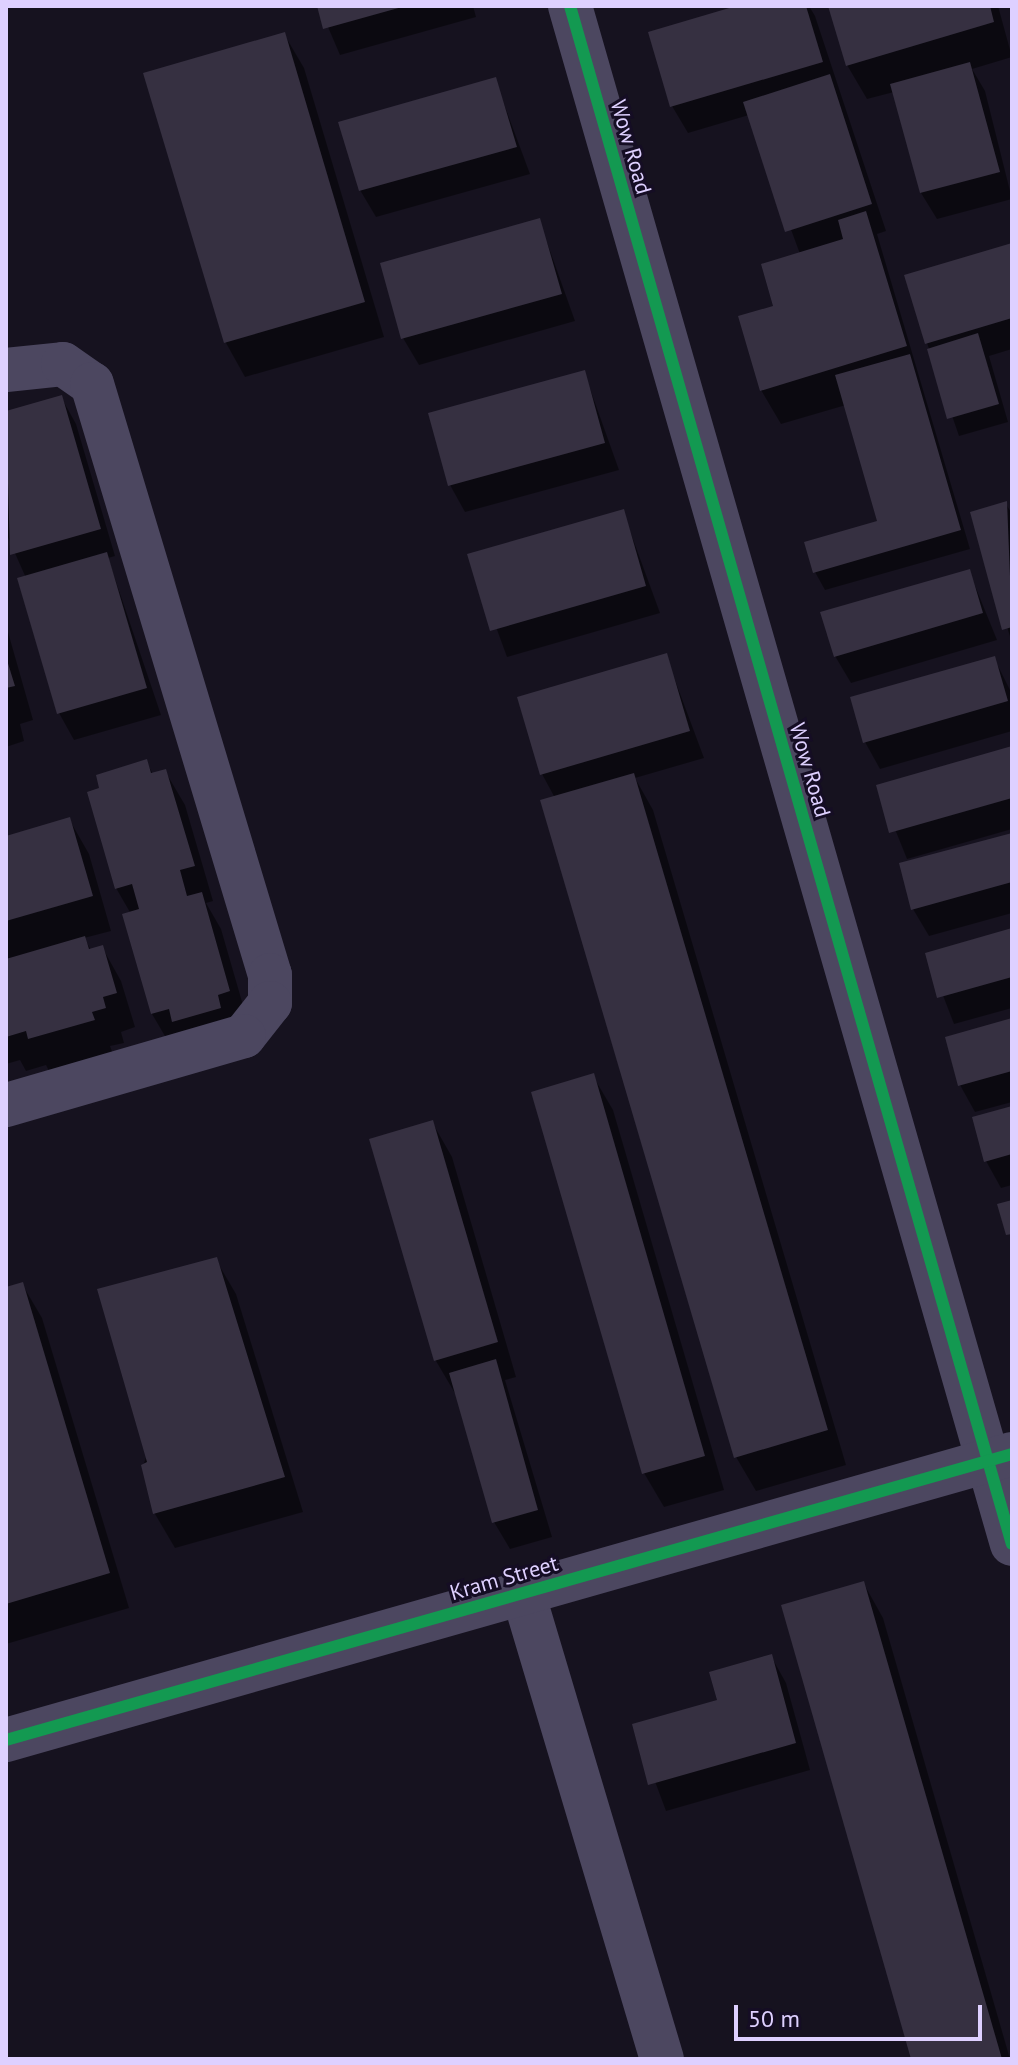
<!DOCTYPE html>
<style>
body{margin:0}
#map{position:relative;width:1018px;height:2065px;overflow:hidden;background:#16121f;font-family:"PT Sans",sans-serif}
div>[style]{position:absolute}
.shadow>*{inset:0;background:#0007}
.building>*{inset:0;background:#363041}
.minor>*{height:44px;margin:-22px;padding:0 22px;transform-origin:22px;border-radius:22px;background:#4c4760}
.cycleway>*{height:12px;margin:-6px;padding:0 6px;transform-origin:6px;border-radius:6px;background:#139951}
span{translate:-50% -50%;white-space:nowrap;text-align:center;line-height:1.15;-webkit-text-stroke:6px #150d24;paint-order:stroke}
.street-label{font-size:22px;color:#ded0ff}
.frame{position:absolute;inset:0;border:8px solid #ded0ff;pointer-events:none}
.scale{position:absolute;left:734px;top:2005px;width:248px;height:36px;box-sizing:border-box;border:4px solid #ded0ff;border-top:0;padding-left:10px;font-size:24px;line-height:28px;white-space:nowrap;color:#ded0ff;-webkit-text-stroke:6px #150d24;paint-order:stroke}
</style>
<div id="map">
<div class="shadow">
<i style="clip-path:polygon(319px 6px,473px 6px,476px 17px,340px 55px)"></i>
<i style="clip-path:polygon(743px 6px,809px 6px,815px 16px,886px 231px,877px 234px,970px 549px,825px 590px,815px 572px,880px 522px,846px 405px,781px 424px,761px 390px,775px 307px,800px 254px,749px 115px,688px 133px,672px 106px)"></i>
<i style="clip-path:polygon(830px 6px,998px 6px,1012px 57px,972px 69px,985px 91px,1012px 199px,937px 219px,921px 193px,894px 92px,867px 99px,847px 65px)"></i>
<i style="clip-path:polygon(284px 34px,304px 68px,384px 337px,245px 377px,226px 343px,146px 74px)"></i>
<i style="clip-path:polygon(495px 80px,530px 174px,376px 217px,360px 190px)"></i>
<i style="clip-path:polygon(539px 220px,575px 321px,419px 365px,403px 338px)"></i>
<i style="clip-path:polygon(1012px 245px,1012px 349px,989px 356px,1008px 422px,959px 436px,927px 343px)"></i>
<i style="clip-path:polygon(584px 372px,619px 470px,465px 512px,450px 485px)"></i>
<i style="clip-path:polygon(61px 397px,76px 424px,115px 556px,108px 558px,161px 715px,74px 740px,59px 713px,26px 578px,6px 533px,6px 413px)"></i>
<i style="clip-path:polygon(1006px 504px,1012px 514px,1012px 643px,972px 513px)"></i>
<i style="clip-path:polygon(623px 512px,660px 613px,507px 657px,470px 556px)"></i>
<i style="clip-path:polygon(969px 571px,997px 640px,851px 683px,835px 656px)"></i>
<i style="clip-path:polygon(6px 625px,33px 720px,20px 724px,24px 741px,6px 747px)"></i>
<i style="clip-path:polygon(666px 656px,704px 758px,635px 778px,653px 810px,846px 1465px,756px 1491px,736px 1457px,555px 798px,542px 774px)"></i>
<i style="clip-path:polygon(994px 658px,1012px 694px,1012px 731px,880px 769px,865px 742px)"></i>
<i style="clip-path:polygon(1012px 748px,1012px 829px,907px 859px,878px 787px)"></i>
<i style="clip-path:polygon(146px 762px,153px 774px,165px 771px,185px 805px,213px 901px,206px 903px,221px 929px,249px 1026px,172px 1048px,152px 1014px,131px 914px,116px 888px,102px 789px)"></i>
<i style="clip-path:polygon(69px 819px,89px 854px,111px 931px,84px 938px,91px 950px,102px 947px,121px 981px,135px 1027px,121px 1032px,124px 1043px,110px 1046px,113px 1054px,50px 1073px,46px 1065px,26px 1071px,20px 1060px,6px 1064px,6px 838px)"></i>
<i style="clip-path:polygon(1012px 835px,1012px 913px,929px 936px,913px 909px)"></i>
<i style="clip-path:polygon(1012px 930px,1012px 1008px,954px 1024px,927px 954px)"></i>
<i style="clip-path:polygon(1012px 1020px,1012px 1102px,975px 1112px,960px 1085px)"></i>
<i style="clip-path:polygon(593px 1076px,613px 1110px,724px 1490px,664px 1507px,644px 1473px)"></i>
<i style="clip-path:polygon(1012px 1108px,1012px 1185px,1001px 1188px,986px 1161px)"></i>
<i style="clip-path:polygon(432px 1122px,452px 1157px,516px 1377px,505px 1380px,552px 1537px,510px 1549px,494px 1522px,456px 1395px,436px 1361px,372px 1140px)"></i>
<i style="clip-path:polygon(216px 1260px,236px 1294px,303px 1512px,175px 1548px,155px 1514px,143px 1466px)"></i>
<i style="clip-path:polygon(22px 1284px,42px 1318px,129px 1608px,6px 1644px,6px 1289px)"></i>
<i style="clip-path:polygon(864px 1584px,883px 1618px,1010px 2059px,913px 2059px)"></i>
<i style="clip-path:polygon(771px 1656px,786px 1683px,810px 1770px,666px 1811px,634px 1725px,719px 1701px)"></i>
</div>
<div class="building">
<i style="clip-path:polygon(317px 6px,402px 6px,402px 7px,323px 29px)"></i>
<i style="clip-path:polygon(736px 6px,806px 6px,823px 62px,670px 107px,648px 32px)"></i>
<i style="clip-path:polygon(828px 6px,990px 6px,994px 22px,846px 66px)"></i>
<i style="clip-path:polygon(285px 32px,365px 302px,224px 343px,143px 73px)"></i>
<i style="clip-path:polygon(970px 62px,1000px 172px,920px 193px,890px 84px)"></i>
<i style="clip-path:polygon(830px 74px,872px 204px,785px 232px,743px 102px)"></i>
<i style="clip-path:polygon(496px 77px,517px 147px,359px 191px,338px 122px)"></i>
<i style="clip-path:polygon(866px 211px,907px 346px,760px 391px,738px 316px,773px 306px,761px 264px,843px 239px,838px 220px)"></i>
<i style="clip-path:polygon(540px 218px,562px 294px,401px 339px,380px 263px)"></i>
<i style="clip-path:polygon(1012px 243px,1012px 318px,925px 344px,904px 275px)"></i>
<i style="clip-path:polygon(978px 333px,999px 404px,947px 419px,927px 349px)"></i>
<i style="clip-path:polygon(910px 354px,961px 530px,813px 573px,804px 542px,877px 521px,835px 375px)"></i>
<i style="clip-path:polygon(585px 370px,605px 443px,448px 486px,428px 413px)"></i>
<i style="clip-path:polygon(62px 395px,101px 529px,10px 555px,6px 411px)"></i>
<i style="clip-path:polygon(1007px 501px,1012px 627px,1002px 630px,970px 512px)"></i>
<i style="clip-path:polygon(624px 509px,646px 586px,490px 631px,467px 554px)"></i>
<i style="clip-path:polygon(107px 552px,147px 688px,57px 714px,17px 578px)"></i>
<i style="clip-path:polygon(970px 569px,983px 613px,834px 657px,820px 612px)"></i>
<i style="clip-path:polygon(667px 653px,690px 731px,540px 775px,517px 697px)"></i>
<i style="clip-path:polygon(995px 656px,1008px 701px,863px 743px,850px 697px)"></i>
<i style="clip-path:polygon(6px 657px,15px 686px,6px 688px)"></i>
<i style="clip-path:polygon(1012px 746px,1012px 798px,889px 833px,876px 785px)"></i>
<i style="clip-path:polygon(147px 759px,151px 773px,166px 769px,195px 866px,180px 870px,187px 896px,202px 892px,230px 991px,218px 995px,221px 1008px,172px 1022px,169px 1009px,151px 1014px,122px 914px,139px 909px,132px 884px,115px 889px,87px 792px,99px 788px,96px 775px)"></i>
<i style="clip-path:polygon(634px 773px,828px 1430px,734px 1458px,540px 800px)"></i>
<i style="clip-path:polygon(70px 817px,93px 896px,6px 921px,6px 836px)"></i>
<i style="clip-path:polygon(1012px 833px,1012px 882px,911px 910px,899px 863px)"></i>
<i style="clip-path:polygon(1012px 928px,1012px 977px,937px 998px,925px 953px)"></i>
<i style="clip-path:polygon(85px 936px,89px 949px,103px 945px,117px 993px,103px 997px,106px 1008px,92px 1012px,95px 1020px,28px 1039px,26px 1031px,6px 1037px,6px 959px)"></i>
<i style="clip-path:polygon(1012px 1018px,1012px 1071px,958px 1086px,945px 1037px)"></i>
<i style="clip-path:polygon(594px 1073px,705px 1456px,642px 1474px,531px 1092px)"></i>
<i style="clip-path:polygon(1012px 1106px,1012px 1154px,984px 1162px,972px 1117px)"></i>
<i style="clip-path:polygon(433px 1120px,498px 1342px,434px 1361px,369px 1139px)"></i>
<i style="clip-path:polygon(1012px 1200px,1012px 1234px,1006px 1235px,997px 1204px)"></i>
<i style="clip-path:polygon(217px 1257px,285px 1477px,153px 1514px,141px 1465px,147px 1462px,97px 1289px)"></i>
<i style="clip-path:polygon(23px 1282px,110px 1573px,6px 1604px,6px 1287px)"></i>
<i style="clip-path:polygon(496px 1359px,538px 1510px,492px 1523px,449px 1373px)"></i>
<i style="clip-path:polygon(864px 1581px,1002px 2059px,911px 2059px,781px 1605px)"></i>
<i style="clip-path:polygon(772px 1654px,796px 1743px,648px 1785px,632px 1724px,717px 1700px,709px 1672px)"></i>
</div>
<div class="minor">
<i style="left:570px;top:6px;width:1600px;rotate:73.97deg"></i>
<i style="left:6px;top:370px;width:57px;rotate:-6deg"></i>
<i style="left:63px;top:364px;width:35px;rotate:35deg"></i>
<i style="left:92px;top:384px;width:617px;rotate:73.24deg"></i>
<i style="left:270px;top:975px;width:28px;rotate:90deg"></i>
<i style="left:270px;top:1003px;width:42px;rotate:128.2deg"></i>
<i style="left:244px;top:1036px;width:248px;rotate:163.8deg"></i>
<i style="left:523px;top:1593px;width:486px;rotate:73.4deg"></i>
<i style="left:6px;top:1740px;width:1046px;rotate:-15.87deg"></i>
</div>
<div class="cycleway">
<i style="left:570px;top:6px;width:1600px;rotate:73.97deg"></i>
<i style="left:6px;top:1740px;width:1046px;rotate:-15.87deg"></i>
</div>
<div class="street-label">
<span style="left:631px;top:147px;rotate:74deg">Wow Road</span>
<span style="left:810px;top:770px;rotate:74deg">Wow Road</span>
<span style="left:504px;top:1578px;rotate:-16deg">Kram Street</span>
</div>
<div class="frame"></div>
<div class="scale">50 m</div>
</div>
